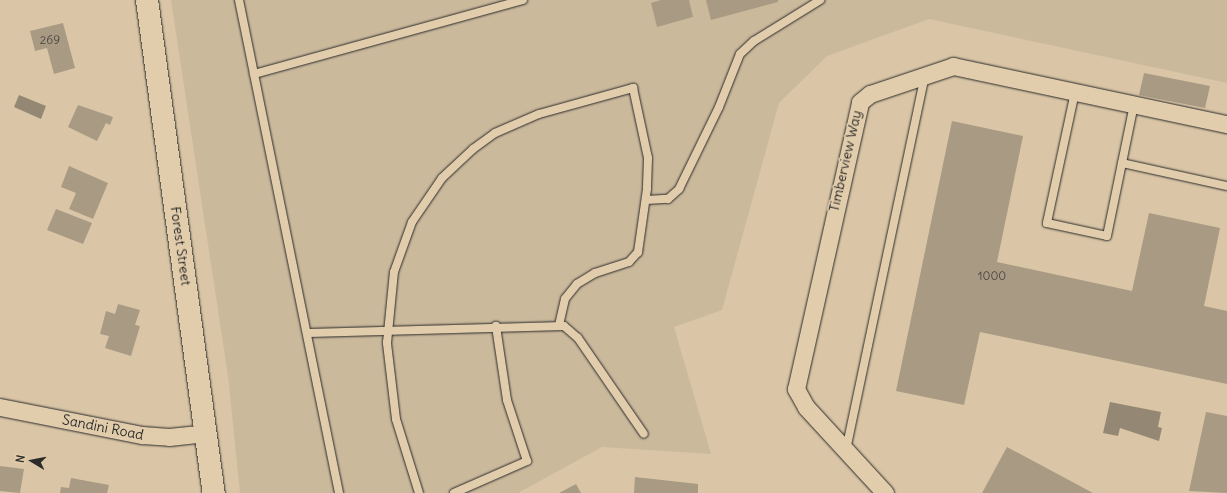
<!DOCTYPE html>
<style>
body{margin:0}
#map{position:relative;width:1227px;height:493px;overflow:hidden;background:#dac6a6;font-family:Delius,sans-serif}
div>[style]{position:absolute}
.built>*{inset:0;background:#cbb99c}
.water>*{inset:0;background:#948875}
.building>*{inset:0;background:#a99a83}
.roads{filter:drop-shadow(0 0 1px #2b2b2b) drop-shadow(0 0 1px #2b2b2b)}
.lane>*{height:8px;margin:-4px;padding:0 4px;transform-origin:4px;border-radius:4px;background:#e1ccab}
.street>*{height:17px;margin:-8.5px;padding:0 8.5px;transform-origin:8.5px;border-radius:8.5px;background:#e1ccab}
.secondary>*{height:22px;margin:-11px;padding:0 11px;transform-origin:11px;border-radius:11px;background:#e1ccab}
span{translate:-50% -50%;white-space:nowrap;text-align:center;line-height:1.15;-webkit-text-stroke:3.5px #e1ccab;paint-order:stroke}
.number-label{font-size:12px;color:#4a4741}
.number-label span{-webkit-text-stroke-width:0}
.street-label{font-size:14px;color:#2b2b2b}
.north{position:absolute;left:12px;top:441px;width:40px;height:40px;-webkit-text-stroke:3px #e1ccab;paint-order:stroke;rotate:280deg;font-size:11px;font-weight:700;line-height:16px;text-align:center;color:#2b2b2b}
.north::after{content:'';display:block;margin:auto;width:14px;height:18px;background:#2b2b2b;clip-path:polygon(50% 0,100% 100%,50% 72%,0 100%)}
</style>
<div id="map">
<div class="built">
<i style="clip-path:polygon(171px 0,1227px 0,1227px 83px,929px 19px,827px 56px,779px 103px,722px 310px,674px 327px,711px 454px,602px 447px,518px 493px,240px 493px,228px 376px)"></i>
</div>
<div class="water">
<i style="clip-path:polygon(19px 95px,46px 106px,41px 119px,14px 107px)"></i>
<i style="clip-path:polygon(1110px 402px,1161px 412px,1158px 427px,1162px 428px,1159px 441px,1120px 428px,1118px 436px,1103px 433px)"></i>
</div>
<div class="building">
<i style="clip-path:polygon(661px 0,689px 0,693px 17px,657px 27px,651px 3px)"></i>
<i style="clip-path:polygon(706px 0,778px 0,778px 2px,711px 20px)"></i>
<i style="clip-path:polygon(63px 23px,75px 68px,54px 74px,47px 48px,35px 51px,30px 31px)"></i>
<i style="clip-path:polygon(1144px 73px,1210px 86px,1205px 108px,1139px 95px)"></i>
<i style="clip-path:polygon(78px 105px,113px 117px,110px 125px,106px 123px,97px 141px,68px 127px)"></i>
<i style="clip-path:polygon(952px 121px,1023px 136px,997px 262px,1132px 291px,1149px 213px,1220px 228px,1204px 306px,1227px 311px,1227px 384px,980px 332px,964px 405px,896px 391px)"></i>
<i style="clip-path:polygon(69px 166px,108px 183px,93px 219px,69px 209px,76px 193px,61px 187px)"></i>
<i style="clip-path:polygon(56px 209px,92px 223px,83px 244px,47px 230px)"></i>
<i style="clip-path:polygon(118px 304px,140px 310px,135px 325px,140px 326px,131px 356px,105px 348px,109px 336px,100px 334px,106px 311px,115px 314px)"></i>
<i style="clip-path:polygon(1206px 412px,1227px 416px,1227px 493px,1189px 491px)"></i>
<i style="clip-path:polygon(1007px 447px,1093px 493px,982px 493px)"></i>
<i style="clip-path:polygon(0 466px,24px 469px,20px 493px,0 491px)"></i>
<i style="clip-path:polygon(635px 477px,698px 484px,698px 493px,634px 493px)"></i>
<i style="clip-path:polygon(71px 478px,109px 485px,107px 493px,60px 493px,61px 487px,69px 488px)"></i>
<i style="clip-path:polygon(576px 484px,581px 493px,559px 493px)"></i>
</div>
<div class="roads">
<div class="lane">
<i style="left:239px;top:0;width:503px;rotate:78.53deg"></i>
<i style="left:254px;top:74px;width:279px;rotate:-15.4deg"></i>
<i style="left:1075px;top:92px;width:134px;rotate:102.1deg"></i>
<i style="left:1047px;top:223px;width:61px;rotate:12.2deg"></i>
<i style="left:1107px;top:236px;width:135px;rotate:-78.4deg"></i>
<i style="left:1122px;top:163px;width:107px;rotate:12.4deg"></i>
<i style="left:646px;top:200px;width:22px;rotate:-3deg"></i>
<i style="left:668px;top:199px;width:15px;rotate:-42deg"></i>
<i style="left:679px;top:189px;width:91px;rotate:-64deg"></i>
<i style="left:719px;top:107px;width:57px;rotate:-68.4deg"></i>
<i style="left:740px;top:54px;width:19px;rotate:-43deg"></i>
<i style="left:754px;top:41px;width:78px;rotate:-31.8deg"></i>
<i style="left:309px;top:333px;width:255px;rotate:-1.6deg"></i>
<i style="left:564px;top:326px;width:18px;rotate:41deg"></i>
<i style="left:578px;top:338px;width:116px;rotate:55.5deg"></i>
<i style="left:846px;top:450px;width:382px;rotate:-78.1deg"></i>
<i style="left:419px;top:493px;width:77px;rotate:-107.3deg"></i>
<i style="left:396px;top:419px;width:77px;rotate:-96.8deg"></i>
<i style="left:387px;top:343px;width:71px;rotate:-84.4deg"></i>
<i style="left:394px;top:272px;width:53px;rotate:-70.2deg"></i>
<i style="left:412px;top:222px;width:53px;rotate:-55.7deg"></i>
<i style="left:442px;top:178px;width:42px;rotate:-43.1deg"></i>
<i style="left:473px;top:149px;width:27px;rotate:-36deg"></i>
<i style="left:495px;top:133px;width:48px;rotate:-23.4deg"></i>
<i style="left:539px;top:114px;width:98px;rotate:-15.5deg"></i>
<i style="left:633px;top:88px;width:72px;rotate:77.9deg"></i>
<i style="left:648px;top:158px;width:31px;rotate:92deg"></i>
<i style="left:647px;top:189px;width:64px;rotate:98.1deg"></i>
<i style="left:638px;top:252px;width:13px;rotate:132deg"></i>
<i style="left:629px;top:262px;width:36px;rotate:162deg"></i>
<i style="left:595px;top:273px;width:21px;rotate:149deg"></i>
<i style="left:577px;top:284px;width:19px;rotate:129deg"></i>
<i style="left:565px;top:299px;width:27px;rotate:103deg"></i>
<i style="left:454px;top:493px;width:80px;rotate:-23.7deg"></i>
<i style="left:527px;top:461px;width:64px;rotate:-108.2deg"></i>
<i style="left:507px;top:400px;width:75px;rotate:-98.5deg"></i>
</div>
<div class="street">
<i style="left:0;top:407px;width:145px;rotate:11.2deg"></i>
<i style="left:142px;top:435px;width:27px;rotate:4deg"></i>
<i style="left:169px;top:437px;width:37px;rotate:-6deg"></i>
<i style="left:885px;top:493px;width:117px;rotate:-132.6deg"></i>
<i style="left:806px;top:407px;width:21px;rotate:-119deg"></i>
<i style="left:796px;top:389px;width:294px;rotate:-77.4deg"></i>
<i style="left:860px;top:102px;width:13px;rotate:-39deg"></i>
<i style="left:870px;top:94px;width:88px;rotate:-18.6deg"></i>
<i style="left:953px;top:66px;width:280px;rotate:12deg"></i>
</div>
<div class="secondary">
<i style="left:147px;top:0;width:498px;rotate:82.3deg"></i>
</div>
</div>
<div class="number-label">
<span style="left:50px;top:40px">269</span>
<span style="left:992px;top:276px">1000</span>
</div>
<div class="street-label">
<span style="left:845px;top:161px;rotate:-77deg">Timberview Way</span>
<span style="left:181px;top:246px;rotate:82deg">Forest Street</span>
<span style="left:103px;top:427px;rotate:11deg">Sandini Road</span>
</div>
<div class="north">N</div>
</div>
